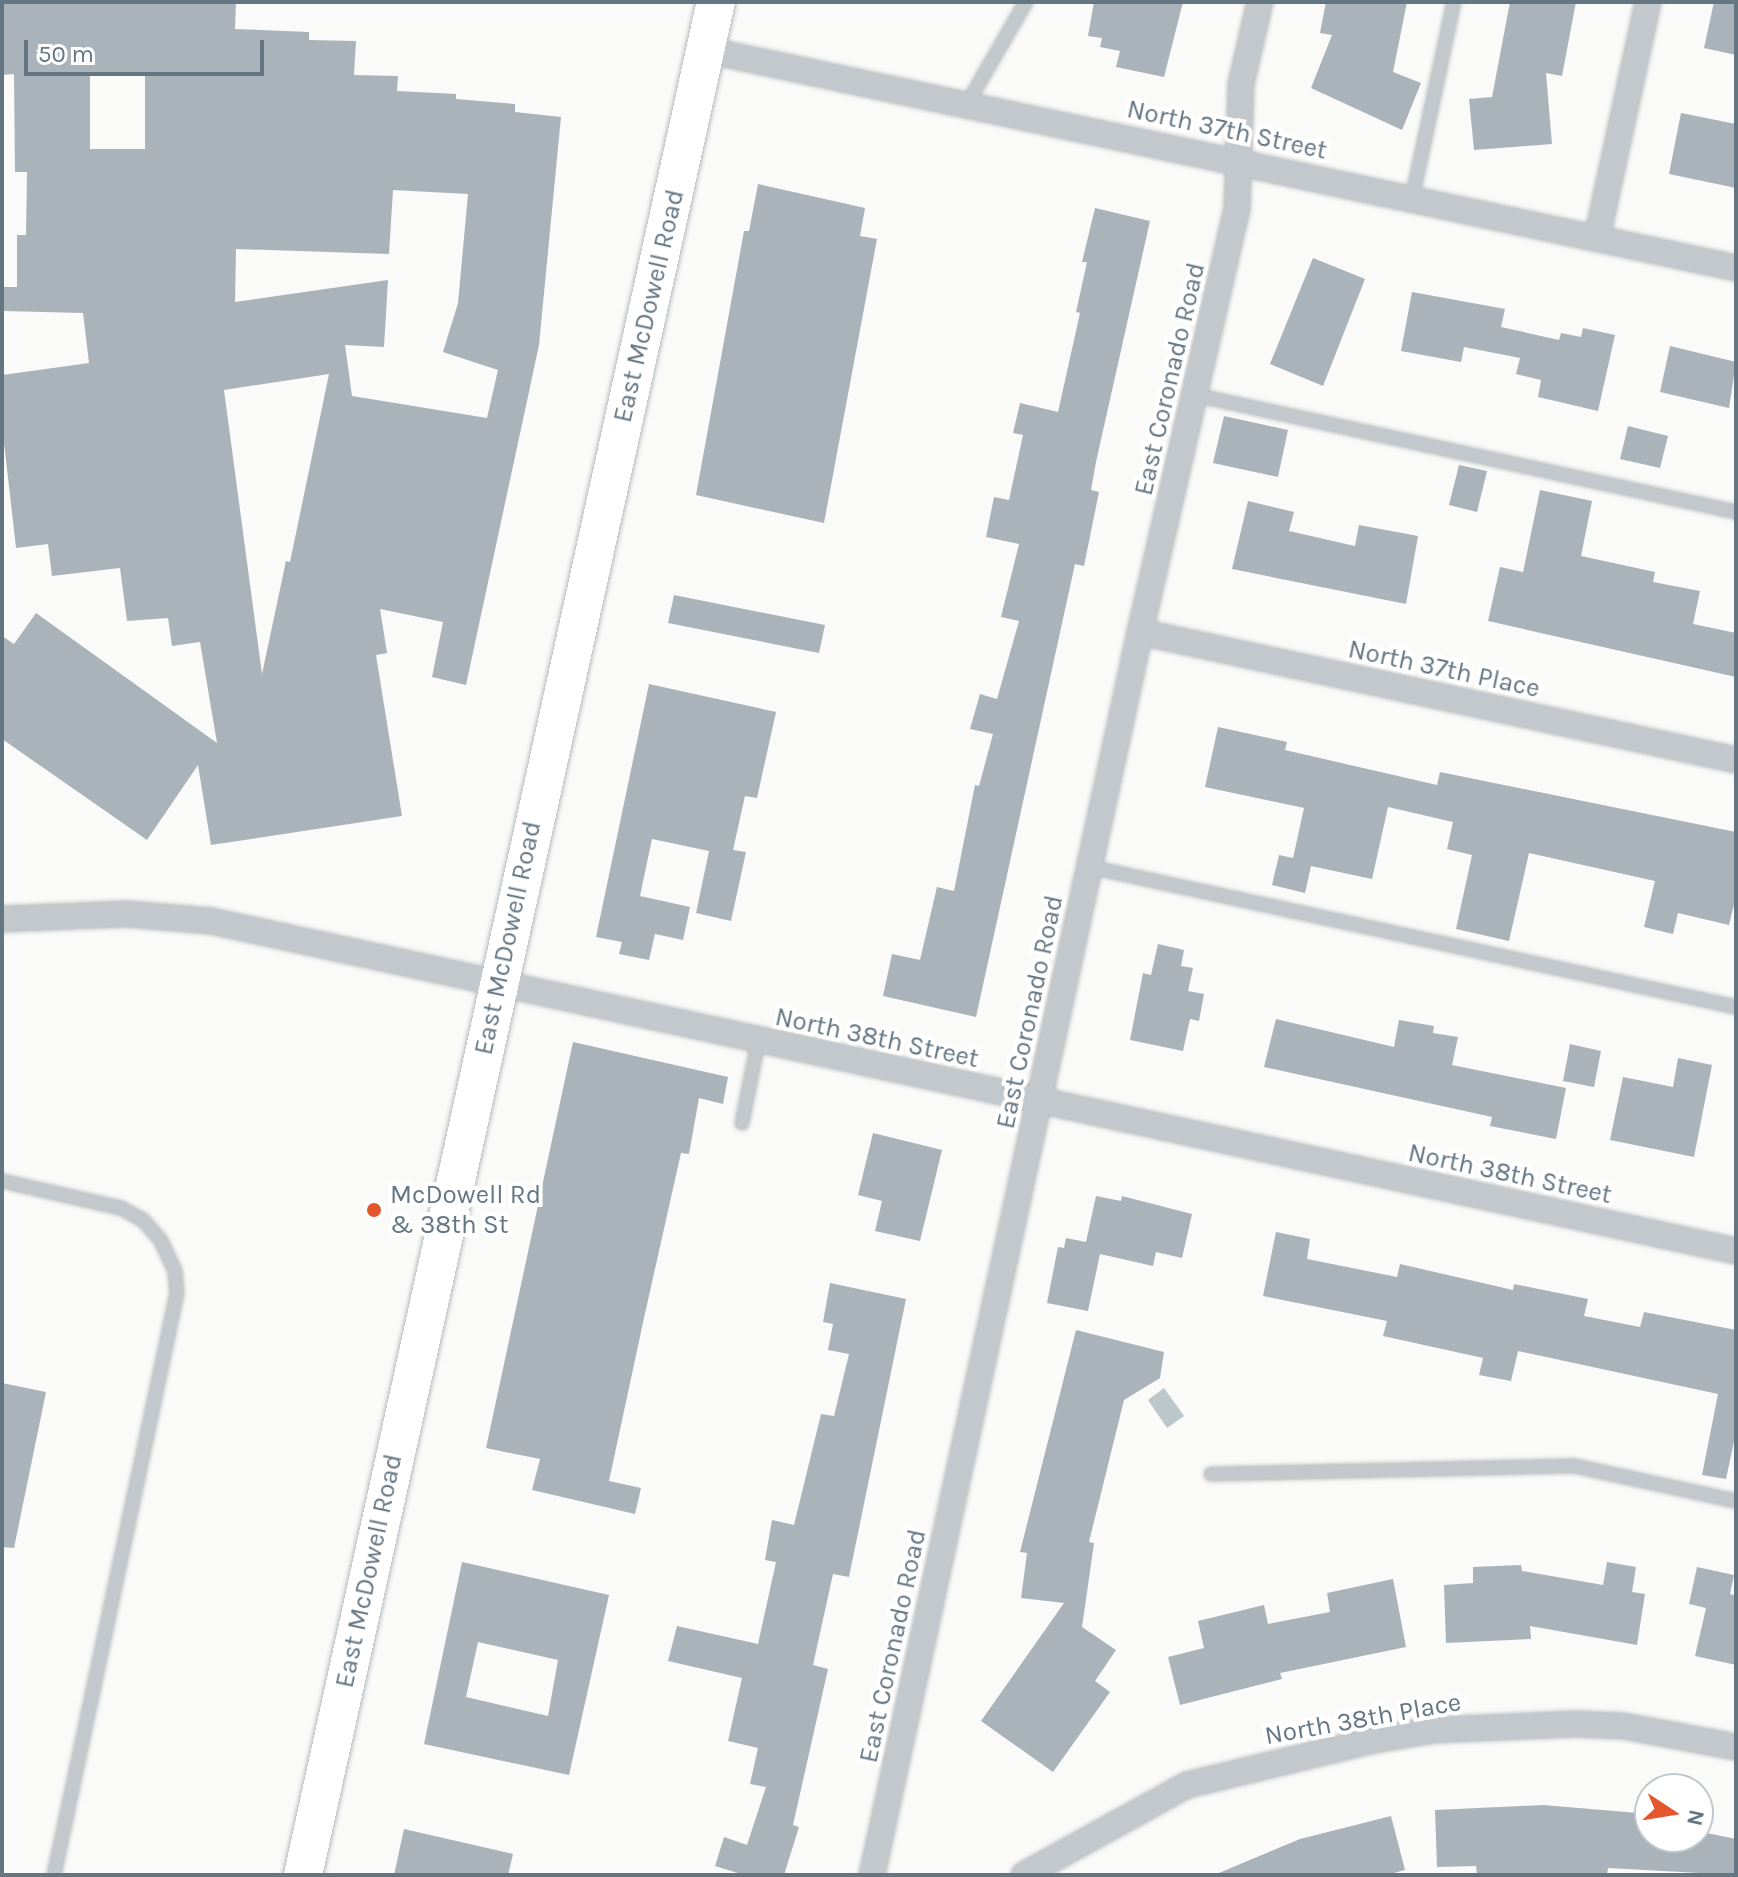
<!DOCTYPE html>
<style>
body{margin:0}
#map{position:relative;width:1738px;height:1877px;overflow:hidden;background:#fafaf8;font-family:Karla,sans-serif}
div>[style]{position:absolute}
.water>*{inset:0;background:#bbc7cb}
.building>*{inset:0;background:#aab3b9}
.roads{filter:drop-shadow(0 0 2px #b5babe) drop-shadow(0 0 2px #b5babe)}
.service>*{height:12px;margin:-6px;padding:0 6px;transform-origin:6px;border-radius:6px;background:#c3c8cc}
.minor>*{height:24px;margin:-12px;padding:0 12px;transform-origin:12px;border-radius:12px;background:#c3c8cc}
.primary>*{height:38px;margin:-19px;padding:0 19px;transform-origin:19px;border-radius:19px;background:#fff}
.dots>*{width:22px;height:22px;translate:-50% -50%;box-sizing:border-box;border:4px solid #fff;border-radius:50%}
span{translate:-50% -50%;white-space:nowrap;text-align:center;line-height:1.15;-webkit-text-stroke:8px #fff;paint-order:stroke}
.street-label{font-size:26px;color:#657683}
.poi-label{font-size:26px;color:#657683}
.left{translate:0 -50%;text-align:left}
.frame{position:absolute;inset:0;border:4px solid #657683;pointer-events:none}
.north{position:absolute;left:1634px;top:1773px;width:80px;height:80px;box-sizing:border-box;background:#fff;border:2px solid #c1c8cd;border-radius:50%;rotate:102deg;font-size:22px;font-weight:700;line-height:32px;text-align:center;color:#657683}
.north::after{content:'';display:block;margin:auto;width:28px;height:36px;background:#e4572e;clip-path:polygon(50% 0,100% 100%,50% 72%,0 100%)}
.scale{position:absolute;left:24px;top:40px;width:240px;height:36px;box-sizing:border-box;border:4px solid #657683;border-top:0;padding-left:10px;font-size:24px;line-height:28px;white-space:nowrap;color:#657683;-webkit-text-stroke:6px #fff;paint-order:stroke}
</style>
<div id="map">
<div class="water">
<i style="clip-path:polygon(1164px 1388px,1184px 1416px,1167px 1428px,1148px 1400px)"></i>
</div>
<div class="building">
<i style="clip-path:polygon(evenodd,2px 2px,236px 2px,235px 29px,309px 32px,309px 40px,356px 41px,354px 75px,398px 76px,397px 91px,456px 94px,456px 99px,515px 104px,515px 112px,561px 117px,539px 345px,466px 685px,432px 677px,443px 622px,380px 609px,387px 653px,376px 655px,402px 816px,211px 845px,198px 765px,147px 840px,2px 739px,2px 636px,14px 644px,36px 613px,217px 743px,200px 642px,172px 646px,168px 618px,127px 621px,120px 568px,52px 576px,48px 544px,16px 548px,2px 425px,2px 375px,89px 363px,83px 313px,4px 311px,4px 287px,17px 287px,17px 235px,26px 235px,27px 172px,15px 172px,14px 74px,2px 75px,2px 2px,90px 73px,145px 74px,145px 149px,90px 149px,90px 73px,2px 2px,393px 190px,468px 194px,458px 303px,443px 352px,498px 370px,487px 418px,352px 396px,345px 345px,384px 347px,388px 280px,235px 302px,236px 249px,389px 254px,393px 190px,2px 2px,329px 374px,290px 562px,286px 561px,262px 674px,224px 390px,329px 374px)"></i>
<i style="clip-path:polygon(1094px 2px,1183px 2px,1164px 77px,1116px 67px,1120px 51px,1100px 47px,1102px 38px,1088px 36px)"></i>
<i style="clip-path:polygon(1326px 2px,1407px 2px,1393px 72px,1421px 83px,1402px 130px,1311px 88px,1332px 35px,1320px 33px)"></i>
<i style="clip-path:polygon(1510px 2px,1576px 2px,1562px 76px,1546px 73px,1552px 144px,1474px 150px,1469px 99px,1492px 97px)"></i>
<i style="clip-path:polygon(1714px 2px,1736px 2px,1736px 55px,1704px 48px)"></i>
<i style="clip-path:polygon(1681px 113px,1736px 124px,1736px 188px,1669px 174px)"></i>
<i style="clip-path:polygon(758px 184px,865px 208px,860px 236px,877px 239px,824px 523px,696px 495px,744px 231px,749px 231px)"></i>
<i style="clip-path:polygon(1095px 208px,1150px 221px,1096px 462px,1091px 490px,1099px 492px,1084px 566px,1075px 564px,976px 1017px,883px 996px,892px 954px,920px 960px,937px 887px,954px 891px,975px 785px,979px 786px,993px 734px,970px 729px,980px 694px,997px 699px,1019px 621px,1001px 617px,1019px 544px,986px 537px,994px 497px,1009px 500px,1023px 435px,1013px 433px,1020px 403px,1058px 412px,1080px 313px,1076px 312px,1087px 262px,1082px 262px)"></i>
<i style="clip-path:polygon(1313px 258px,1365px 279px,1323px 386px,1270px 364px)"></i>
<i style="clip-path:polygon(1412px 292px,1505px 309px,1501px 327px,1559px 340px,1561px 333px,1581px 337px,1583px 328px,1615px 335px,1598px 411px,1538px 397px,1541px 380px,1516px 374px,1520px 358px,1464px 347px,1461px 362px,1401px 351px)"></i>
<i style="clip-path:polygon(1670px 346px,1736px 362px,1729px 408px,1660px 392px)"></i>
<i style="clip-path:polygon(1224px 416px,1288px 430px,1278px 477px,1213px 463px)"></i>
<i style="clip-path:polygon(1628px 426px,1668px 436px,1660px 468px,1620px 459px)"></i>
<i style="clip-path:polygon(1459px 465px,1487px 471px,1477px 512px,1449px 505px)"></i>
<i style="clip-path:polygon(1540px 490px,1592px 501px,1581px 556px,1655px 572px,1653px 582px,1700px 591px,1693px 624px,1736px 633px,1736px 677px,1488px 621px,1500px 567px,1523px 572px)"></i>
<i style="clip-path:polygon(1248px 501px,1294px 512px,1289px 531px,1355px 546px,1359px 525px,1418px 536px,1406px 604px,1232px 569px)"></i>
<i style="clip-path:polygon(674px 595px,825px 625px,819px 653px,668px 623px)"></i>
<i style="clip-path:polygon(649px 684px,776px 712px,757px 798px,745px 796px,733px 850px,746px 852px,731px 921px,696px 913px,709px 851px,652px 839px,640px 896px,690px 907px,683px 940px,655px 934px,649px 960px,619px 954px,622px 942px,596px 937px)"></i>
<i style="clip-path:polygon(1218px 727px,1287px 742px,1285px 750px,1437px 785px,1440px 772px,1736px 832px,1736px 896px,1729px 925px,1678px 913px,1673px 934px,1644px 927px,1655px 881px,1529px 853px,1509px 941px,1456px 929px,1472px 855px,1447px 849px,1453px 822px,1388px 807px,1372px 879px,1311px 866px,1305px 893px,1272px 885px,1279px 855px,1293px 858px,1304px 808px,1205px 787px)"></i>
<i style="clip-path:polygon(1158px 944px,1184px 950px,1181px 966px,1193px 968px,1188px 991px,1204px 994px,1199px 1021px,1190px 1019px,1183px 1051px,1130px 1040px,1143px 973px,1151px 975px)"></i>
<i style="clip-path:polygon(1276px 1019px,1394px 1047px,1399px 1020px,1434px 1026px,1433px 1033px,1458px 1037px,1452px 1065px,1566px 1088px,1556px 1139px,1490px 1126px,1492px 1117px,1264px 1067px)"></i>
<i style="clip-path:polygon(573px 1042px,728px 1077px,723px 1104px,699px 1098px,689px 1154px,681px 1153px,644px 1318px,609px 1481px,641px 1488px,635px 1514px,532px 1490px,540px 1459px,486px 1448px)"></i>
<i style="clip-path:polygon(1570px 1044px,1601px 1051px,1594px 1087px,1563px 1081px)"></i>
<i style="clip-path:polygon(1678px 1058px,1712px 1065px,1694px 1157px,1610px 1140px,1623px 1077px,1673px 1087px)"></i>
<i style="clip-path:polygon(873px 1133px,942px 1150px,920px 1241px,875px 1231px,882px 1201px,858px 1195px)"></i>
<i style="clip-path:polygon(1096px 1196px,1121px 1201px,1122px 1196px,1192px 1214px,1182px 1258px,1156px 1252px,1153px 1266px,1100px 1254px,1088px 1311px,1047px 1303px,1058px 1247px,1064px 1248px,1066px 1238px,1086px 1242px)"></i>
<i style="clip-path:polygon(1276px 1232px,1310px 1239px,1307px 1259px,1397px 1277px,1400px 1264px,1513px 1290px,1514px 1284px,1588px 1299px,1584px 1316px,1640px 1327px,1644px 1312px,1736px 1330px,1736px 1432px,1726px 1479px,1702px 1475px,1718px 1394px,1518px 1351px,1511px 1381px,1479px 1375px,1483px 1358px,1383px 1336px,1387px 1321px,1263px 1296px)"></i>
<i style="clip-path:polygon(830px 1283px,906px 1299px,849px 1577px,833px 1574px,813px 1665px,828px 1669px,793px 1825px,799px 1827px,784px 1875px,744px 1875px,715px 1866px,724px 1837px,747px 1845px,766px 1787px,750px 1784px,758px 1748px,728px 1741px,742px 1678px,668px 1661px,677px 1626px,758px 1644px,776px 1562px,765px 1560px,772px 1520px,794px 1525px,821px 1414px,834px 1416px,849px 1354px,828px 1350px,833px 1324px,823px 1322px)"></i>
<i style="clip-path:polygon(1076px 1330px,1164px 1352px,1160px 1378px,1124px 1400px,1089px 1542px,1094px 1543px,1082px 1627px,1116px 1650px,1095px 1681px,1110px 1692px,1053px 1772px,981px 1721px,1064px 1603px,1021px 1598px,1027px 1553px,1020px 1552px)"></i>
<i style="clip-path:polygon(2px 1383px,46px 1392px,14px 1548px,2px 1547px)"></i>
<i style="clip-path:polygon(evenodd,462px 1562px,609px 1595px,569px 1775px,424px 1744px,462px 1562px,478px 1642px,558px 1660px,548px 1716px,466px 1697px,478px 1642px)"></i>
<i style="clip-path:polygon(1607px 1562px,1636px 1567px,1632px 1592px,1645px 1594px,1637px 1645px,1530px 1626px,1531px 1639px,1446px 1643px,1444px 1585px,1473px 1583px,1473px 1567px,1521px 1565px,1522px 1571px,1603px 1585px)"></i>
<i style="clip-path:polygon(1697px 1567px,1734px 1575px,1730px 1594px,1736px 1596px,1736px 1665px,1695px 1656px,1706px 1608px,1689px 1604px)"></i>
<i style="clip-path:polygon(1393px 1579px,1406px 1647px,1280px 1673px,1282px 1679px,1180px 1705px,1168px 1657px,1204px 1648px,1198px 1621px,1264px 1605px,1268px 1624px,1330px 1612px,1327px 1593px)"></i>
<i style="clip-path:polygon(1543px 1805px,1650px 1814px,1650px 1837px,1701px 1837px,1702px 1832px,1736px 1839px,1736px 1875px,1608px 1868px,1607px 1875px,1477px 1875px,1476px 1866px,1437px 1867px,1435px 1810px)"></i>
<i style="clip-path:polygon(1391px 1816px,1405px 1870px,1386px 1875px,1214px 1875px,1300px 1839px)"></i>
<i style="clip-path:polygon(404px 1829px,513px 1854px,508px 1875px,394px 1875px)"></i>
</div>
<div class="roads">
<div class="service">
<i style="left:967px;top:104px;width:118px;rotate:-60deg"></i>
<i style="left:1412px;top:199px;width:201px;rotate:-78deg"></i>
<i style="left:1195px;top:395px;width:554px;rotate:12.2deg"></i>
<i style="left:1090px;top:867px;width:661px;rotate:12.23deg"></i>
<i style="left:742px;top:1123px;width:83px;rotate:-78.8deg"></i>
<i style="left:2px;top:1181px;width:122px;rotate:12.8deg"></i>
<i style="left:121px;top:1208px;width:25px;rotate:29deg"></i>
<i style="left:143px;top:1220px;width:28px;rotate:49deg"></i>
<i style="left:161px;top:1241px;width:33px;rotate:65deg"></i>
<i style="left:175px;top:1271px;width:22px;rotate:85deg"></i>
<i style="left:177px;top:1293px;width:595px;rotate:101.93deg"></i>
<i style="left:1211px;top:1474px;width:363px;rotate:-1.3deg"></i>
<i style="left:1574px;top:1466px;width:166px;rotate:12.2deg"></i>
</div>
<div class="minor">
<i style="left:706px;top:50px;width:1053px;rotate:11.95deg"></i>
<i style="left:1597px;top:238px;width:241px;rotate:-77.8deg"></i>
<i style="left:1140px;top:632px;width:610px;rotate:12.12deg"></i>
<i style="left:2px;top:919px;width:125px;rotate:-2.3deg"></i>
<i style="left:127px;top:914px;width:84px;rotate:4.8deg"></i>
<i style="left:211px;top:921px;width:1560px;rotate:12.21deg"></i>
<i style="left:872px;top:1875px;width:1272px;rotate:-77.83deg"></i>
<i style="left:1140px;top:632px;width:433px;rotate:-77.1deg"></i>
<i style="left:1237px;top:210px;width:126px;rotate:-88.2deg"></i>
<i style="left:1241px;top:84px;width:84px;rotate:-77deg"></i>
<i style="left:1024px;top:1875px;width:186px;rotate:-28.9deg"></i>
<i style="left:1187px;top:1785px;width:193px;rotate:-13.5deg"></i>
<i style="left:1375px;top:1740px;width:60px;rotate:-9.6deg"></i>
<i style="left:1434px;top:1730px;width:141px;rotate:-2.4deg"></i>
<i style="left:1575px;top:1724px;width:48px;rotate:2.4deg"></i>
<i style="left:1623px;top:1726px;width:115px;rotate:10.5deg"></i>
</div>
<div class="primary">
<i style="left:303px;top:1875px;width:1918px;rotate:-77.57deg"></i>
</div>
</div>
<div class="dots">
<i style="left:374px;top:1210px;background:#e4572e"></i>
</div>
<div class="street-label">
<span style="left:1227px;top:130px;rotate:12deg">North 37th Street</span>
<span style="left:649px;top:306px;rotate:-77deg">East McDowell Road</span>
<span style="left:1170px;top:379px;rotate:-77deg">East Coronado Road</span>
<span style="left:1444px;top:669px;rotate:12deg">North 37th Place</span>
<span style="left:508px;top:938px;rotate:-78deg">East McDowell Road</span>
<span style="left:1030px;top:1012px;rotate:-78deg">East Coronado Road</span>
<span style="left:877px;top:1038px;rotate:12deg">North 38th Street</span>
<span style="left:1510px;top:1174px;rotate:12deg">North 38th Street</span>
<span style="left:369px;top:1571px;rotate:-78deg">East McDowell Road</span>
<span style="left:893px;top:1646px;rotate:-78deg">East Coronado Road</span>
<span style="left:1363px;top:1719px;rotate:-10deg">North 38th Place</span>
</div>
<div class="poi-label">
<span class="left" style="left:390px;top:1210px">McDowell Rd<br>&amp; 38th St</span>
</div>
<div class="frame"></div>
<div class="north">N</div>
<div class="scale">50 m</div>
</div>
